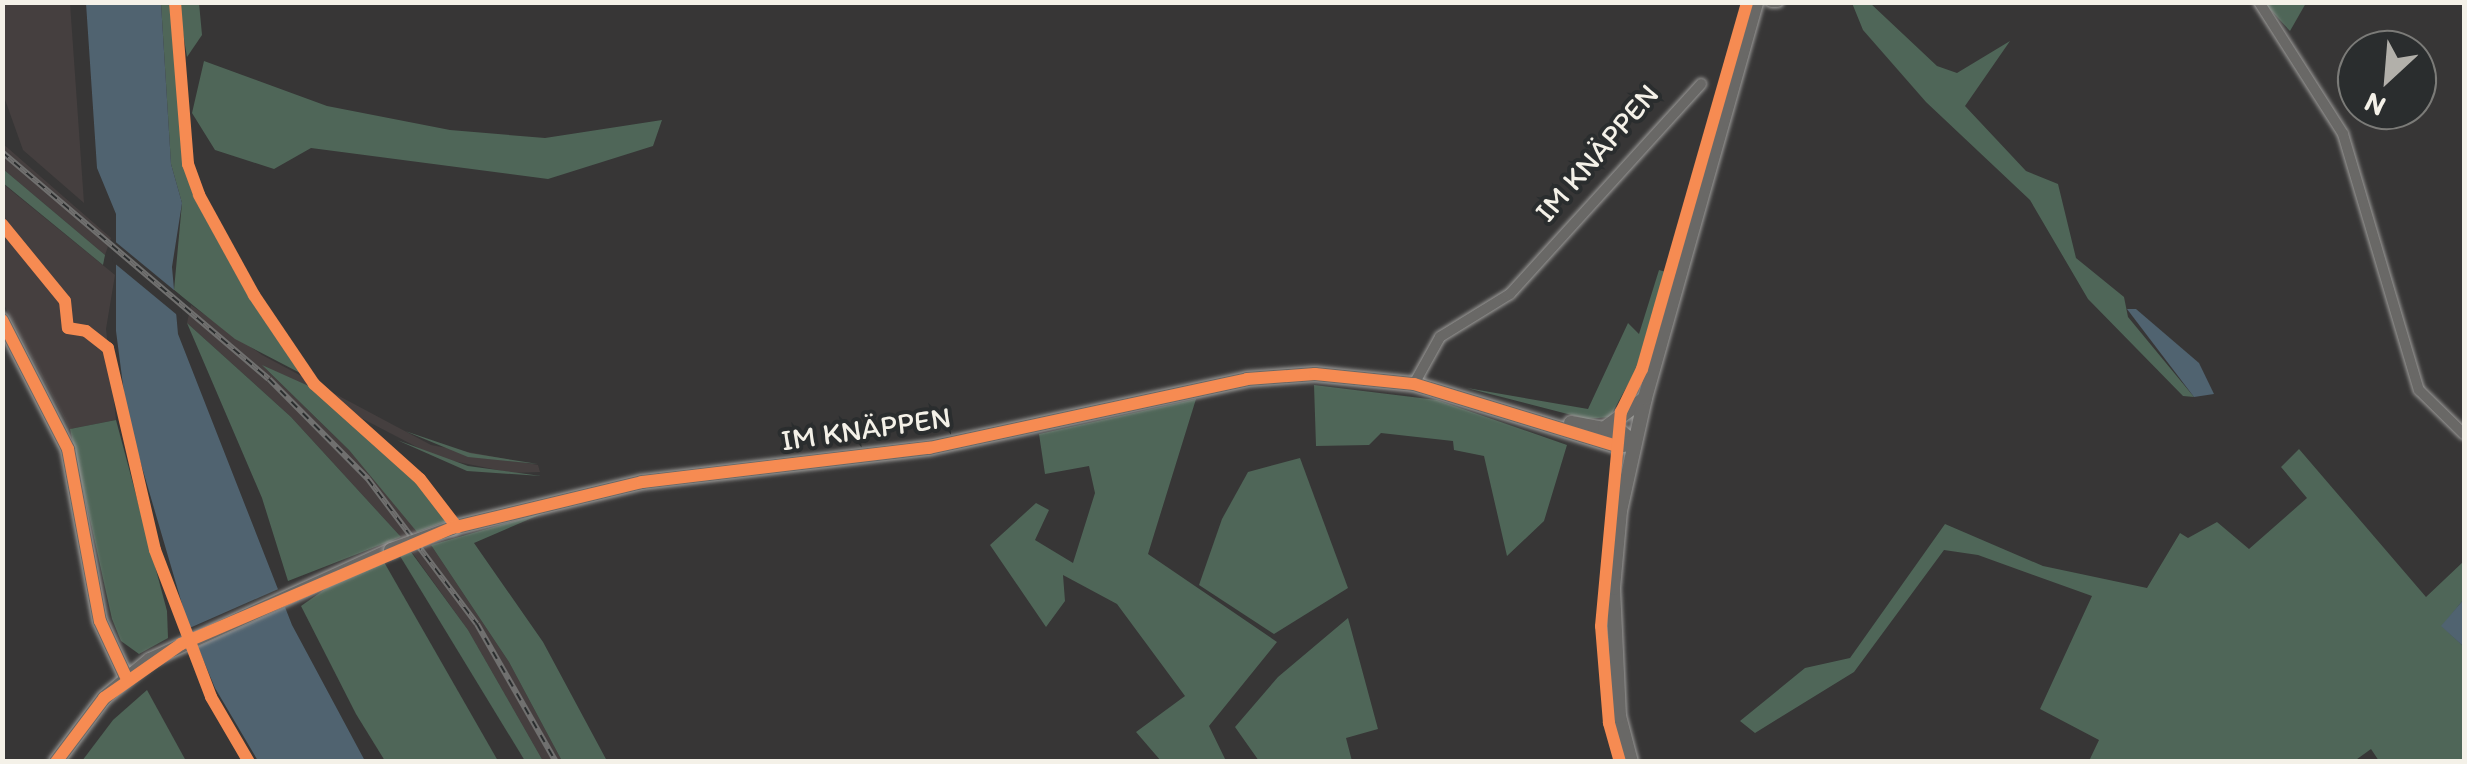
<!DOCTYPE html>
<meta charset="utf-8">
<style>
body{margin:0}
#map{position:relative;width:2467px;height:764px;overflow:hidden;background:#373636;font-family:Itim,sans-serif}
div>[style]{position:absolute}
.built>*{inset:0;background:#453f3f}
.green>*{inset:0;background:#4f6658}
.water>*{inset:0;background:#506370}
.pier>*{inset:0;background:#373636}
.roads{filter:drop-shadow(0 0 2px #9d9c9a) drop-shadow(0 0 2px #9d9c9a)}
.street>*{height:10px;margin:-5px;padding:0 5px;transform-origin:5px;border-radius:5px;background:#696866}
.secondary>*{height:14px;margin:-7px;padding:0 7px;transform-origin:7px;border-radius:7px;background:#696866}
.rail>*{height:6px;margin-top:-3px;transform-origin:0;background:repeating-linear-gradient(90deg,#2a2d2e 0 8px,#70706f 0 16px);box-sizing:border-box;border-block:2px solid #70706f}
.bridges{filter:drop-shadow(0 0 2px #9d9c9a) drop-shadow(0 0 2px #9d9c9a)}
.secondary-bridge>*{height:14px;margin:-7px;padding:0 7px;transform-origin:7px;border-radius:7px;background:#696866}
.cycleway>*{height:12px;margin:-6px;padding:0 6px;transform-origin:6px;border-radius:6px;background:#f68b52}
span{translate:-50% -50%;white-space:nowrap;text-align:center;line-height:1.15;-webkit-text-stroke:8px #2a2d2e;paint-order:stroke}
.street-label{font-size:30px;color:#f4f1e8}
.frame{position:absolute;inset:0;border:5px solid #f4f1e8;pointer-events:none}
.north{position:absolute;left:2337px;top:30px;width:100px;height:100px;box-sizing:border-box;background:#2a2d2e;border:2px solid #7b7b78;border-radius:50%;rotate:206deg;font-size:28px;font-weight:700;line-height:40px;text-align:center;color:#f4f1e8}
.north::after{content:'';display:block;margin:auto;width:35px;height:45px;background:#b2b0aa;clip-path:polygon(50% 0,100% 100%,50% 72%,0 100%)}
</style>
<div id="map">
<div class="built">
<i style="clip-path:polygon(2px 3px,70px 3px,84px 203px,23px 150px,3px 94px)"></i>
<i style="clip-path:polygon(2px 143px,111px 238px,105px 255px,3px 169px)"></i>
<i style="clip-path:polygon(2px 183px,115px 275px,106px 329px,116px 420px,70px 429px,3px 303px)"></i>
<i style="clip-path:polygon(191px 305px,262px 355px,431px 445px,538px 465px,540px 472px,513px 473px,438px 458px,265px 368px,349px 450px,431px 545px,509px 662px,562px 761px,543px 761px,468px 630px,401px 537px,291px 417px,187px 323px)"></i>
</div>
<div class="green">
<i style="clip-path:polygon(161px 3px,171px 3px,183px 162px,194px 198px,304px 375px,235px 339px,174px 290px,182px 203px,171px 164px)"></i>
<i style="clip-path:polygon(178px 3px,199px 3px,202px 35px,187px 57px)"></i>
<i style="clip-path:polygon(1852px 3px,1870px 3px,1937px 66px,1957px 73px,2010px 41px,1965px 106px,2026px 171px,2058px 184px,2076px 258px,2124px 297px,2128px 317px,2194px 397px,2183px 396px,2088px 299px,2030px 200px,1926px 102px,1863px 30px)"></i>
<i style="clip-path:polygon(2264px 3px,2306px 3px,2290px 31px)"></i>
<i style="clip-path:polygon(204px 61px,327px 106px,450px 130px,545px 138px,662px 120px,653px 146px,548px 179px,311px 148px,274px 169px,215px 150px,192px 113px)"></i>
<i style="clip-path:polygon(3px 169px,105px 255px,103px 265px,3px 183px)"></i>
<i style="clip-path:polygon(1659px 270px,1666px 272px,1643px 357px,1610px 417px,1587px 419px,1467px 388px,1588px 409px,1628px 323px,1639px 334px)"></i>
<i style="clip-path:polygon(187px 323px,291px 417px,401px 537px,288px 581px,262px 498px)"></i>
<i style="clip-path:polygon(262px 365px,311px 387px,417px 482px,447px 521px,417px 532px,349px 450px)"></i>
<i style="clip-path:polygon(1314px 385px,1437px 400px,1567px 445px,1544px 521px,1507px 556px,1484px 456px,1454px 450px,1453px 441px,1381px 433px,1369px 445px,1316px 446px)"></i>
<i style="clip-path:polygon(1196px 399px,1148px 554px,1277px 642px,1209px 726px,1226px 761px,1161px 761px,1136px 732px,1185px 696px,1117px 604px,1063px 575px,1065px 601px,1046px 627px,990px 545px,1036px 503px,1049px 510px,1035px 540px,1073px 563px,1095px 493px,1089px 466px,1045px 474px,1039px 434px)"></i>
<i style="clip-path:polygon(116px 420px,167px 611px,168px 638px,139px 654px,121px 641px,112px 619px,70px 429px)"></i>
<i style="clip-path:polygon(405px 431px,470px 453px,538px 464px,468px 457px)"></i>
<i style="clip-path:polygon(397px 440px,468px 466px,541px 476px,467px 471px)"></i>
<i style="clip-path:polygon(2299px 449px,2426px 597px,2464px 561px,2464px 599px,2442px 626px,2464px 647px,2464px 761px,2379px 761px,2371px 749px,2353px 762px,2089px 761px,2099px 740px,2040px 709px,2092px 596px,1978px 555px,1944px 550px,1854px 672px,1755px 733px,1740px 721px,1805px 668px,1850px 658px,1945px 524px,2043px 566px,2147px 588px,2180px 533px,2188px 538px,2217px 522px,2249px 549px,2307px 498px,2281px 467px)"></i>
<i style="clip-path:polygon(1300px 458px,1348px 588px,1274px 634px,1199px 585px,1222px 519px,1248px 472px)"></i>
<i style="clip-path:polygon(546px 512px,474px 543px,543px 642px,607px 761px,562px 761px,509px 662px,431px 545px)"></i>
<i style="clip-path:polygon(411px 552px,468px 630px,543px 761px,525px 761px,400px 556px)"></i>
<i style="clip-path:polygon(384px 562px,498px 761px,385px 761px,356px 714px,301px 606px,338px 580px)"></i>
<i style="clip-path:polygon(1348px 618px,1378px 729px,1346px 738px,1352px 761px,1259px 761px,1235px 727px,1278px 677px)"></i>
<i style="clip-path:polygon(147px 690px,186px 761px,82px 761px,113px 720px)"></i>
</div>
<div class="water">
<i style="clip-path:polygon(86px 3px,161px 3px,171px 164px,182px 203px,172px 267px,178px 334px,292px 625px,365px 761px,258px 761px,215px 688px,187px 621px,127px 416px,116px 331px,116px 214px,97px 168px)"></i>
<i style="clip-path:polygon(2127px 309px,2136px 309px,2199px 363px,2214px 394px,2194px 397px)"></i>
<i style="clip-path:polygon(2464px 599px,2464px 647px,2441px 626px)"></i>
</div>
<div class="pier">
<i style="clip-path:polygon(112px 239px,180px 295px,182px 319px,113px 262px)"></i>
<i style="clip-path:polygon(283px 587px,290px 605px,193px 649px,185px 630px)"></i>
</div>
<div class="roads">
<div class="street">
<i style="left:1771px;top:2px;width:7px"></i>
<i style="left:2259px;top:2px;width:156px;rotate:57.5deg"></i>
<i style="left:2343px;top:134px;width:267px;rotate:73.5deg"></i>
<i style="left:2419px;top:390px;width:63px;rotate:44.4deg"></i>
<i style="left:1414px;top:384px;width:54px;rotate:-61deg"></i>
<i style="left:1440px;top:337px;width:82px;rotate:-31.6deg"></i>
<i style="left:1510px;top:294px;width:284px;rotate:-47.7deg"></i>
</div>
<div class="secondary">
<i style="left:2px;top:320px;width:145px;rotate:62.9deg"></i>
<i style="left:68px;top:449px;width:175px;rotate:79.5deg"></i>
<i style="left:100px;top:621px;width:62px;rotate:65.1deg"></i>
<i style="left:1571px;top:423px;width:51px;rotate:10.2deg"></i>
<i style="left:1621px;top:432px;width:17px;rotate:40deg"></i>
<i style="left:1605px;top:428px;width:49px;rotate:-36.6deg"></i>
<i style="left:452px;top:528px;width:195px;rotate:-13.6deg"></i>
<i style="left:642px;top:482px;width:289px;rotate:-6.8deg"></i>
<i style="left:929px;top:448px;width:325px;rotate:-12.2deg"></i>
<i style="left:1247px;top:379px;width:68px;rotate:-4.2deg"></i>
<i style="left:1315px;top:374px;width:100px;rotate:5.8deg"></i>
<i style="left:1414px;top:384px;width:212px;rotate:17deg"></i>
<i style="left:1617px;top:446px;width:17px;rotate:-10deg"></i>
<i style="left:56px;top:762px;width:80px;rotate:-53.1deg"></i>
<i style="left:104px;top:698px;width:60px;rotate:-39.6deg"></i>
<i style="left:150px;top:660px;width:265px;rotate:-24.5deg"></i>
<i style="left:1631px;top:762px;width:48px;rotate:-104.6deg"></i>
<i style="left:1619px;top:716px;width:128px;rotate:-92.7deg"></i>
<i style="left:1613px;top:588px;width:77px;rotate:-84.8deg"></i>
<i style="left:1620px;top:511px;width:116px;rotate:-77.5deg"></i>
<i style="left:1645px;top:398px;width:411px;rotate:-74.3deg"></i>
</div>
</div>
<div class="rail">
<i style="left:2px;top:152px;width:350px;rotate:40.4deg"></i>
<i style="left:269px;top:379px;width:141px;rotate:45.3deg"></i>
<i style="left:368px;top:479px;width:181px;rotate:53.1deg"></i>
<i style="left:477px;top:624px;width:159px;rotate:60.2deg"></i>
</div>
<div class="bridges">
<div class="secondary-bridge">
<i style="left:391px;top:550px;width:65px;rotate:-19.8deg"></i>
</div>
</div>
<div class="cycleway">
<i style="left:175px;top:2px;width:163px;rotate:85.4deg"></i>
<i style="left:188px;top:164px;width:33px;rotate:70deg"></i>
<i style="left:199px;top:195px;width:114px;rotate:61.2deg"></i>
<i style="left:254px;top:295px;width:107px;rotate:56deg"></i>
<i style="left:314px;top:384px;width:142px;rotate:41.9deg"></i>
<i style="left:420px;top:479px;width:61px;rotate:52.4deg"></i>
<i style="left:2px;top:224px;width:99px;rotate:50.7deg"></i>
<i style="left:65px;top:301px;width:27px;rotate:84deg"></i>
<i style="left:68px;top:328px;width:18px;rotate:9deg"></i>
<i style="left:86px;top:331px;width:28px;rotate:38deg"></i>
<i style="left:108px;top:348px;width:207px;rotate:76.9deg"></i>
<i style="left:155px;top:550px;width:157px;rotate:69.1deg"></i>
<i style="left:211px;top:697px;width:75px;rotate:59.7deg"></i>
<i style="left:2px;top:320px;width:145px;rotate:62.9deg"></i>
<i style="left:68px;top:449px;width:175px;rotate:79.5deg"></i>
<i style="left:100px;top:621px;width:62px;rotate:65.1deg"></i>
<i style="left:56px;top:762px;width:80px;rotate:-53.1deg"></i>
<i style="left:104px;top:698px;width:94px;rotate:-35deg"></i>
<i style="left:181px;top:644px;width:295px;rotate:-23.2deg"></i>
<i style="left:452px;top:528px;width:195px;rotate:-13.6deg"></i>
<i style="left:642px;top:482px;width:289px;rotate:-6.8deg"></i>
<i style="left:929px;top:448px;width:325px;rotate:-12.2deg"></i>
<i style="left:1247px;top:379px;width:68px;rotate:-4.2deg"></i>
<i style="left:1315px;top:374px;width:100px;rotate:5.8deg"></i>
<i style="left:1414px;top:384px;width:212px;rotate:17deg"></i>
<i style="left:1620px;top:762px;width:41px;rotate:-105.8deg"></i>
<i style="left:1609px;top:723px;width:97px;rotate:-94.7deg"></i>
<i style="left:1601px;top:626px;width:215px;rotate:-84.7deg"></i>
<i style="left:1621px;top:412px;width:48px;rotate:-64deg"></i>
<i style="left:1642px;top:369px;width:382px;rotate:-74deg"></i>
</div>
<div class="street-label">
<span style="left:1597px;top:153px;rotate:-49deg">IM KNÄPPEN</span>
<span style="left:866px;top:429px;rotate:-8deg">IM KNÄPPEN</span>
</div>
<div class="frame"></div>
<div class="north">N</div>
</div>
